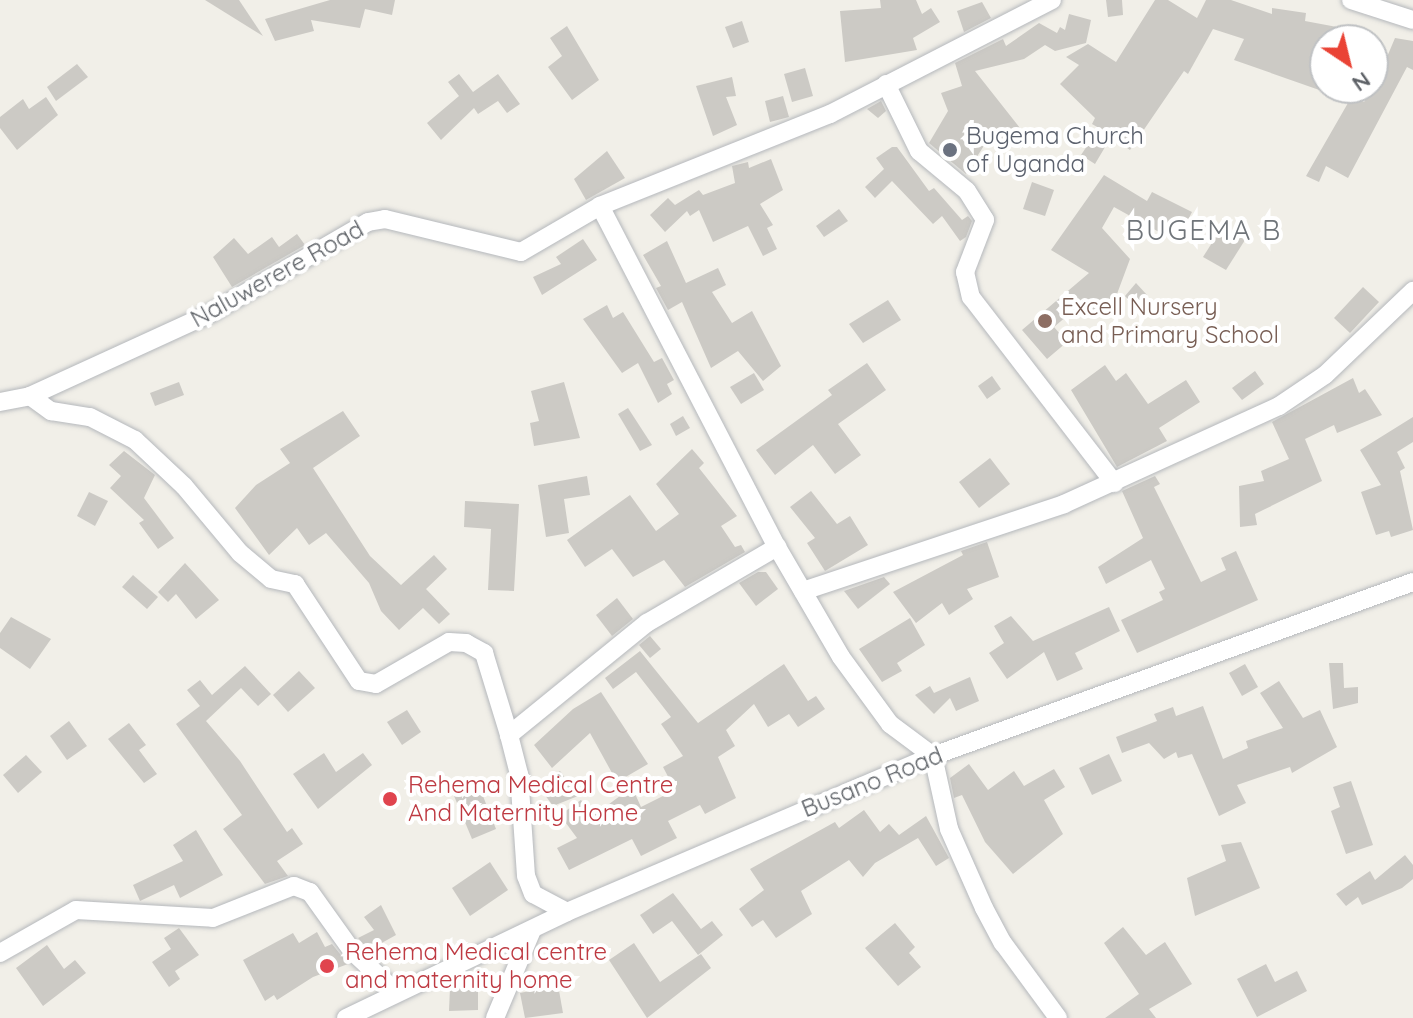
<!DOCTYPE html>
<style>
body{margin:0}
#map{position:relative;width:1413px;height:1018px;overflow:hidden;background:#f1efe8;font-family:Quicksand,sans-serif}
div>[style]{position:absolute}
.building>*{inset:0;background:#cccac5}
.roads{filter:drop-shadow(0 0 2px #b5b8bc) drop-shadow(0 0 2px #b5b8bc)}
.minor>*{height:18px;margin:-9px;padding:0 9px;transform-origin:9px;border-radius:9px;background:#fff}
.dots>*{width:22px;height:22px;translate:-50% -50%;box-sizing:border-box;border:4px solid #fff;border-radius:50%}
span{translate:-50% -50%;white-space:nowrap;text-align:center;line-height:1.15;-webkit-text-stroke:8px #fff;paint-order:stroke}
.worship-label{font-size:24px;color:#5b616d}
.left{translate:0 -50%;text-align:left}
.street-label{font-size:24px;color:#5f6368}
.education-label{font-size:24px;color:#785e54}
.health-label{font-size:24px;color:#be3a42}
.quarter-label{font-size:28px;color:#70757a;letter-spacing:2px}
.north{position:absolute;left:1309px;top:24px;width:80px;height:80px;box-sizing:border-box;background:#fff;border:2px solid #bfc1c3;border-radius:50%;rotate:145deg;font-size:22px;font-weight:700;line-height:32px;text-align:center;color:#5f6368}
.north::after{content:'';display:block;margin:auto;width:28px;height:36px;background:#ea4335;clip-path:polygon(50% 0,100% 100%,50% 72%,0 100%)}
</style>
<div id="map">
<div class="building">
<i style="clip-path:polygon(205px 0,239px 0,263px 36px)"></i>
<i style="clip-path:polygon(330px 0,395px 0,392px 15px,365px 9px,360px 28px,311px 20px,314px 31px,275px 41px,265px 19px)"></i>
<i style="clip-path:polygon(880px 0,916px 0,922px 14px,931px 8px,940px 22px,913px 38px,917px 50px,845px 62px,840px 11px,881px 8px)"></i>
<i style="clip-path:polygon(1106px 0,1122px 0,1123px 15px,1108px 17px)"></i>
<i style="clip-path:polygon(1155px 0,1168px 0,1197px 18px,1206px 0,1231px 0,1272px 14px,1272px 8px,1306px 13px,1305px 21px,1369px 33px,1368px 40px,1325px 40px,1325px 92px,1234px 60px,1244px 39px,1213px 29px,1188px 74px,1184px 71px,1130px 150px,1111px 137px,1095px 164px,1081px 155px,1099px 128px,1092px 124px,1095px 118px,1060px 84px,1079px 65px,1066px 57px,1088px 44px,1116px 62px)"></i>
<i style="clip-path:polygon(982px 2px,991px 18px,964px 32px,957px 11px)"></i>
<i style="clip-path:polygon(1069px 14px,1091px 20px,1086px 43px,1055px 51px,1045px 45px,1024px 59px,975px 71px,1020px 128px,1002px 144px,992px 133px,966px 174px,929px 143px,948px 111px,941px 93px,962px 86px,955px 63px,1003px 39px,1006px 46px,1039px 23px,1057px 33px,1060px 27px,1065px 30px)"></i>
<i style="clip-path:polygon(742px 21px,749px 42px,733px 48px,725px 27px)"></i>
<i style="clip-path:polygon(567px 26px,599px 80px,572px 100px,548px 67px,562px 56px,550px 38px)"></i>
<i style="clip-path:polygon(1395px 38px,1413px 41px,1413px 70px,1407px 67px,1348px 178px,1326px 166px,1319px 182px,1306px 176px,1352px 96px,1364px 102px,1373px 88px,1373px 60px,1384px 64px)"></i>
<i style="clip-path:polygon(77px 64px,88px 77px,56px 101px,47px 87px)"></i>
<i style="clip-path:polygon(805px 68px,813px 96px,792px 102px,784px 74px)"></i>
<i style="clip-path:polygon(459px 74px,473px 92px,498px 74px,520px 104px,507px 113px,498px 101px,478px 114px,474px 108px,441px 140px,427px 123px,459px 96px,448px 82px)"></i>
<i style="clip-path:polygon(732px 77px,736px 96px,726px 97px,737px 125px,713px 136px,696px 86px)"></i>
<i style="clip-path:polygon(783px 96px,789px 117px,770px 122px,765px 101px)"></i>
<i style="clip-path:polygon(46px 97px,58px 115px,17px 150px,0 128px,0 117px,23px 99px,29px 109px)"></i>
<i style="clip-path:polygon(881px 101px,886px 111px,878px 118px,867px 109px)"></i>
<i style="clip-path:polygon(892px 147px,897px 147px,929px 191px,934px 188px,962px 220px,968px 216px,972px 221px,966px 237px,960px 241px,942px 216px,933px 224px,892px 181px,875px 198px,865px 187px,884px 169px,876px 158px)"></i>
<i style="clip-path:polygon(607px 151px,625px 178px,586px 200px,574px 179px)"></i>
<i style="clip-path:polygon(771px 159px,783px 190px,760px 204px,773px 225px,767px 228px,777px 249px,763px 256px,748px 226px,713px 242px,699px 210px,690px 216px,687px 211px,665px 232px,650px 215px,668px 198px,675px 205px,699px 190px,703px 195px,735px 183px,732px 166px,748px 162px,749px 168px)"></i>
<i style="clip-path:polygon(1104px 175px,1147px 201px,1152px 192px,1192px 212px,1177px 242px,1114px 207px,1102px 228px,1130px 259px,1114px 302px,1094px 319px,1081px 304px,1054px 327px,1067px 342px,1047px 359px,1022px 330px,1089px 273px,1051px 250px)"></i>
<i style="clip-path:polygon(1032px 182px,1054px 190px,1045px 216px,1023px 209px)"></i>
<i style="clip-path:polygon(839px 209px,848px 221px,824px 237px,816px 226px)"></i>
<i style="clip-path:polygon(1222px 227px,1245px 240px,1226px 270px,1203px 257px)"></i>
<i style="clip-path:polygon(297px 234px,305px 245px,232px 287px,213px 257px,234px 238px,248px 254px,272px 237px,279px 247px)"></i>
<i style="clip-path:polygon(583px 239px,597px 260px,542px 295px,533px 277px,561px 264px,556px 257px)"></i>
<i style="clip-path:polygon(667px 241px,686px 283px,718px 268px,726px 285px,712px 292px,732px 323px,752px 311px,781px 366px,763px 381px,738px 351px,711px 368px,682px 302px,668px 310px,656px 288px,661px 286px,643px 255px)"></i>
<i style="clip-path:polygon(1136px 283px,1147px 295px,1134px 306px,1125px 296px)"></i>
<i style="clip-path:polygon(1363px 287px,1379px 302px,1350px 333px,1334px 318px)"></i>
<i style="clip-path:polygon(888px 300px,901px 320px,863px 343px,849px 324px)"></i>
<i style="clip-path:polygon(607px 305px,613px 318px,623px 312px,654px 362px,662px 358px,674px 380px,667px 384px,672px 394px,658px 403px,638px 363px,622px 373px,583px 319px)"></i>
<i style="clip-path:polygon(867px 363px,886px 390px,838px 424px,861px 455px,835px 474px,813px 445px,775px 475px,756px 450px,832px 395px,828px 390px)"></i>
<i style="clip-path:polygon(1105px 365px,1116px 381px,1126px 373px,1148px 404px,1186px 380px,1200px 402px,1159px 428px,1167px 441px,1117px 467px,1071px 390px)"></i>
<i style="clip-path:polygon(1255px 371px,1264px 384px,1242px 400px,1232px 388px)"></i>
<i style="clip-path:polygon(754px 373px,764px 390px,741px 404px,730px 387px)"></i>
<i style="clip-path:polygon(992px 376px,1001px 389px,987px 399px,978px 386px)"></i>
<i style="clip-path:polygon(1353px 378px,1359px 393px,1365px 389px,1382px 415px,1337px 433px,1334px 425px,1305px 439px,1322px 481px,1255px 514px,1257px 525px,1240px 527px,1239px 486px,1264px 481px,1261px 471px,1289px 459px,1272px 422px)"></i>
<i style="clip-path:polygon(179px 382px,184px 395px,155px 406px,150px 393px)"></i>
<i style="clip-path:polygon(564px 382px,580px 438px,534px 446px,530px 423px,539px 421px,531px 391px)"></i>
<i style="clip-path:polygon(628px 408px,652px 445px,640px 451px,618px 414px)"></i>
<i style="clip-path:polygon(343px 411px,360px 436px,313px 468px,370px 556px,401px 585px,434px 555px,447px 569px,426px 589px,450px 614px,439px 624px,423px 608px,399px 630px,381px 611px,369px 583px,326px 533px,309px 545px,297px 528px,269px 555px,235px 508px,256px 485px,290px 463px,280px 449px)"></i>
<i style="clip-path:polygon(683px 416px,690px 428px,676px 436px,670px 424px)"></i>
<i style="clip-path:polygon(1413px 417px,1413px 442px,1397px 452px,1405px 468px,1400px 471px,1413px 530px,1391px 537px,1389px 531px,1376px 535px,1361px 492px,1381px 485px,1360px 450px)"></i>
<i style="clip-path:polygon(692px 449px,704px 463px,699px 468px,737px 516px,721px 526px,735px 547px,741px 545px,745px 552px,685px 587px,664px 560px,633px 577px,612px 549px,585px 567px,567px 540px,630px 495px,656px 531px,679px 514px,656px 484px)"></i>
<i style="clip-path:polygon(124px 451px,155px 475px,144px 498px,174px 538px,158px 549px,139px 523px,144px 520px,110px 488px,121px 476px,109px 465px)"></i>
<i style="clip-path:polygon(990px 458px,1010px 484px,979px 508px,959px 482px)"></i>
<i style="clip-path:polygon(587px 476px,590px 495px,564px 499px,569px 533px,546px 537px,538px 485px)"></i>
<i style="clip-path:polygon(1155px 476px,1160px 484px,1154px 487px,1201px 582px,1226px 570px,1221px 558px,1236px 551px,1258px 600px,1137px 653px,1121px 620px,1163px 600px,1159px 592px,1165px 589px,1151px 560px,1106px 584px,1098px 567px,1143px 538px,1122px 491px)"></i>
<i style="clip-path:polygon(811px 491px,837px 524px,850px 516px,868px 545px,825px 571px,807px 543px,815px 538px,790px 507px)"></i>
<i style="clip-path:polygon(89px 492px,108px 501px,95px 526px,77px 516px)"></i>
<i style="clip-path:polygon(465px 501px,519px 504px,514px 591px,488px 590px,491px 529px,464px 527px)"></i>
<i style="clip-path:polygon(987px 542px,999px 577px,967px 589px,973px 599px,949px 615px,942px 603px,916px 623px,893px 592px,963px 555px,961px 551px)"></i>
<i style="clip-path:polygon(185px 563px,219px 600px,196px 619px,176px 594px,168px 602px,158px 592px)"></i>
<i style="clip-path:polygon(758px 572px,766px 572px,778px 589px,756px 606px,739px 583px)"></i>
<i style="clip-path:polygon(133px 575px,158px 597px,147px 609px,122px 587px)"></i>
<i style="clip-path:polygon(884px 577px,890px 584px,858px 609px,844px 591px)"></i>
<i style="clip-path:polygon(617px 598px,633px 619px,612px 636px,596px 615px)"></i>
<i style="clip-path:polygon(1109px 607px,1120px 631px,1075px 653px,1083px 669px,1057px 681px,1044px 652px,1007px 679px,989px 653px,1004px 643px,994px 626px,1011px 616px,1033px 641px)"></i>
<i style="clip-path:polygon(11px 617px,51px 639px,30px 669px,0 648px,0 633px)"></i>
<i style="clip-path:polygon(910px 618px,925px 645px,897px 663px,902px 671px,882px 682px,859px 649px)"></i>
<i style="clip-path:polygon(650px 636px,661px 649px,650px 658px,639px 645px)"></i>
<i style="clip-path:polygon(640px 651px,698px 723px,784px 664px,808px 701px,816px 696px,825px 709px,798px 727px,789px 714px,768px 727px,754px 704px,726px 730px,735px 746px,718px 757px,736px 798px,705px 814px,700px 805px,668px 821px,677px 838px,641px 856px,632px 839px,569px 870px,557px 848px,577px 838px,560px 815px,581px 800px,593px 816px,632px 787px,641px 807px,675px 790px,663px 767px,683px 756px,661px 724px,671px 717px,636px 672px,613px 689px,605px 678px)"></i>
<i style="clip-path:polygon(1329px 663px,1343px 663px,1344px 688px,1358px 687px,1358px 703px,1333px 709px)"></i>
<i style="clip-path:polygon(1245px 664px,1258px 687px,1242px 696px,1229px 673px)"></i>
<i style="clip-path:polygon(245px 666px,271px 694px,258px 706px,241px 688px,206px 721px,240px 761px,287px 832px,292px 828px,303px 844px,277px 861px,288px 876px,265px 884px,223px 829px,242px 815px,176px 724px,200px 706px,187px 690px,200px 680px,212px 695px)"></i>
<i style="clip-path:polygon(299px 671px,315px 688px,288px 712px,273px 695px)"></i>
<i style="clip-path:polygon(970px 677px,979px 701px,956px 711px,950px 698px,934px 714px,915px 695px,930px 686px,934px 693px)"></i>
<i style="clip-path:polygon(1279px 681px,1303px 718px,1320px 710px,1337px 747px,1292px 773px,1290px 767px,1237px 785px,1246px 803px,1219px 816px,1192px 754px,1178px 758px,1176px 752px,1164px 759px,1149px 743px,1122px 753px,1116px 737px,1157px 721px,1154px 714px,1173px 707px,1176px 716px,1203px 706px,1223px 759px,1248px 748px,1246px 741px,1283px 728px,1260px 693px)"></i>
<i style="clip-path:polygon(601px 692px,648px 764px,617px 782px,590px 733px,552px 768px,534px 745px,573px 709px)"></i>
<i style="clip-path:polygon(407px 710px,421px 732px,402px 745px,387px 722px)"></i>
<i style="clip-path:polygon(69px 721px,87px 746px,67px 760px,50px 736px)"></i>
<i style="clip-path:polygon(129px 723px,146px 745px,139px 750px,157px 774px,144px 783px,108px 739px)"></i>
<i style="clip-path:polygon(324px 753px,336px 772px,363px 753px,372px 765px,318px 809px,293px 774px)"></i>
<i style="clip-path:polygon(1109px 754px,1122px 781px,1092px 795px,1079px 768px)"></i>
<i style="clip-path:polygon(26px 755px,42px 772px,18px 793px,3px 775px)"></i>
<i style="clip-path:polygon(969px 764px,988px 790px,1014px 771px,1024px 786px,1054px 769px,1065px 787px,1044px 800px,1063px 834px,1013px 874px,985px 842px,962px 795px,954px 798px,950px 778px)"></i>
<i style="clip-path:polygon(560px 771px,578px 796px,553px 806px,539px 787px)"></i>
<i style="clip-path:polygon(477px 781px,496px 829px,472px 839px,452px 791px)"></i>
<i style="clip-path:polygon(1351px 781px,1373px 845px,1346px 854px,1331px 811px,1340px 807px,1333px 787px)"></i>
<i style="clip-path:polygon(864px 810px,880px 832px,889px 824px,899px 835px,926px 816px,949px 858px,936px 866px,918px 838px,875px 863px,863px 877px,849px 860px,801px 891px,812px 914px,776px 938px,763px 920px,752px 927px,739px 909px,764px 890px,750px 869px,835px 822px,839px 828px)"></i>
<i style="clip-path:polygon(196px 830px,223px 875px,180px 898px,174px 885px,140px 901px,133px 885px,183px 861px,173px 845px)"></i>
<i style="clip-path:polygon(1241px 842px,1260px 888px,1195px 916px,1187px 878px,1226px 861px,1221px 845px)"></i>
<i style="clip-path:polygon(1405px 855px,1413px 865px,1413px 879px,1402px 888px,1362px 905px,1358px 897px,1346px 906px,1336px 894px,1370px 871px,1375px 880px)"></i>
<i style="clip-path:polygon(490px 862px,508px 890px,470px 916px,452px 888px)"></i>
<i style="clip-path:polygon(673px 893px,701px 929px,712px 921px,723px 935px,698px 955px,672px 921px,653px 934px,640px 915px)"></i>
<i style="clip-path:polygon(381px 905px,396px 935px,369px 950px,358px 938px,374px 930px,364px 917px)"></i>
<i style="clip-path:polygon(895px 923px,915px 947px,909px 953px,921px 967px,898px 986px,865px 948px)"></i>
<i style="clip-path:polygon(1123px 927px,1146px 955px,1165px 942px,1192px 984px,1149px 1009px,1156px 1018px,1105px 1018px,1139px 994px,1104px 943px)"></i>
<i style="clip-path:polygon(179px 928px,199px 955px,175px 971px,180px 979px,169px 987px,152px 962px,171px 949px,164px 938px)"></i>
<i style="clip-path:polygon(317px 932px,325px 947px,332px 944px,348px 964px,313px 977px,277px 1000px,274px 995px,265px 1001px,243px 960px,293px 933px,299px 943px)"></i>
<i style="clip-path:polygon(634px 943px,660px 982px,701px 954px,711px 968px,647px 1018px,609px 960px)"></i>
<i style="clip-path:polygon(47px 945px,64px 969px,75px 960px,86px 973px,43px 1006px,16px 968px)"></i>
<i style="clip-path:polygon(1266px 964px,1275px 982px,1297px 971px,1307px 991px,1257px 1017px,1237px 979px)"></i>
<i style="clip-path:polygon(558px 985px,563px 1013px,525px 1018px,520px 993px)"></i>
<i style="clip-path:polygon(450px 988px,478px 988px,478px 1010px,449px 1011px)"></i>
</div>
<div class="roads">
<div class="minor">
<i style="left:1052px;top:0;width:250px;rotate:152.8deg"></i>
<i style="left:830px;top:114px;width:248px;rotate:158.2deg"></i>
<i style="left:600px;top:206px;width:384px;rotate:62.6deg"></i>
<i style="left:777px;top:547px;width:127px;rotate:59.8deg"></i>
<i style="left:841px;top:657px;width:83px;rotate:53.8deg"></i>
<i style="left:890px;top:724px;width:54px;rotate:36.7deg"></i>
<i style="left:933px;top:756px;width:75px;rotate:77.6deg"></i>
<i style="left:949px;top:829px;width:86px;rotate:66.1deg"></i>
<i style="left:984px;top:908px;width:40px;rotate:62deg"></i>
<i style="left:1003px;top:943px;width:93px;rotate:53.7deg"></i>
<i style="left:1351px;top:0;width:65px;rotate:17.9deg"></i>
<i style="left:886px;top:84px;width:75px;rotate:63.8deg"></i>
<i style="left:919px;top:151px;width:62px;rotate:39.8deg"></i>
<i style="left:967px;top:191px;width:34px;rotate:58deg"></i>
<i style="left:985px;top:220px;width:56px;rotate:111deg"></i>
<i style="left:965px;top:272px;width:26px;rotate:77deg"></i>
<i style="left:971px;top:297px;width:235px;rotate:52.4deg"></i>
<i style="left:30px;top:396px;width:26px;rotate:36deg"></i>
<i style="left:51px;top:411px;width:39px;rotate:9deg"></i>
<i style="left:90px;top:417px;width:51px;rotate:27.1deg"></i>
<i style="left:135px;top:440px;width:67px;rotate:43.2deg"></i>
<i style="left:184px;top:486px;width:87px;rotate:50.1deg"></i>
<i style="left:240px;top:553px;width:40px;rotate:40deg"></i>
<i style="left:271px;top:579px;width:25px;rotate:12deg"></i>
<i style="left:295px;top:584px;width:116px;rotate:56.6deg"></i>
<i style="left:359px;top:681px;width:17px;rotate:10deg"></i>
<i style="left:376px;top:684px;width:84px;rotate:-29.9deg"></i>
<i style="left:449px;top:642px;width:17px;rotate:3deg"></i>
<i style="left:466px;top:643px;width:21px;rotate:29deg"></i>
<i style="left:484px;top:653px;width:86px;rotate:73deg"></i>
<i style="left:0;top:402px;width:31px;rotate:-11deg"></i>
<i style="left:30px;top:396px;width:199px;rotate:-24.6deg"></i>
<i style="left:211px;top:313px;width:181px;rotate:-30.1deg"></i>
<i style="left:368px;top:222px;width:17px;rotate:-10deg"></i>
<i style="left:385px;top:219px;width:140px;rotate:13.6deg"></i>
<i style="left:521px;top:252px;width:91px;rotate:-30.2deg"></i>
<i style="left:803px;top:591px;width:275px;rotate:-18.4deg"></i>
<i style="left:1064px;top:504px;width:236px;rotate:-24.5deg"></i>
<i style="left:1279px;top:406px;width:55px;rotate:-34deg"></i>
<i style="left:1325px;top:375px;width:122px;rotate:-43.7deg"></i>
<i style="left:567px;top:912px;width:38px;rotate:-152deg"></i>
<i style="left:533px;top:894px;width:19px;rotate:-111deg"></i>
<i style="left:526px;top:876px;width:102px;rotate:-93.9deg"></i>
<i style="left:519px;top:774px;width:40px;rotate:-104.4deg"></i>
<i style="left:509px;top:735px;width:178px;rotate:-39.1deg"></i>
<i style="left:647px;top:623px;width:151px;rotate:-30.3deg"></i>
<i style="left:0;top:953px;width:87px;rotate:-29.5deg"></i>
<i style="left:76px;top:910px;width:137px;rotate:3.3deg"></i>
<i style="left:213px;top:918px;width:87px;rotate:-21.6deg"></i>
<i style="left:294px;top:886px;width:17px;rotate:21deg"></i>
<i style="left:310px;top:892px;width:74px;rotate:54.4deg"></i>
<i style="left:353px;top:952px;width:57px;rotate:42.9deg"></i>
<i style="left:346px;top:1018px;width:245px;rotate:-25.6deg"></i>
<i style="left:567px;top:912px;width:398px;rotate:-23.1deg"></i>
<i style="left:933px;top:756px;width:511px;rotate:-19.93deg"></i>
<i style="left:495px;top:1018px;width:95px;rotate:-67.2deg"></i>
</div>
</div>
<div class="dots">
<i style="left:950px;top:150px;background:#6b7280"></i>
<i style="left:1045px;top:321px;background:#8d6e63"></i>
<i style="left:390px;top:799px;background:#e0444e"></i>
<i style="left:327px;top:966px;background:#e0444e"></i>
</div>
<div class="worship-label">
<span class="left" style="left:966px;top:150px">Bugema Church<br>of Uganda</span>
</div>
<div class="street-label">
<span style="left:277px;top:274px;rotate:-29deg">Naluwerere Road</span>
<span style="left:872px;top:782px;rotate:-22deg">Busano Road</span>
</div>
<div class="education-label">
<span class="left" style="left:1061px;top:321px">Excell Nursery<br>and Primary School</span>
</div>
<div class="health-label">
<span class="left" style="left:408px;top:799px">Rehema Medical Centre<br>And Maternity Home</span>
<span class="left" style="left:345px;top:966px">Rehema Medical centre<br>and maternity home</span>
</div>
<div class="quarter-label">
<span style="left:1204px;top:230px">BUGEMA B</span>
</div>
<div class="north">N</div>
</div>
